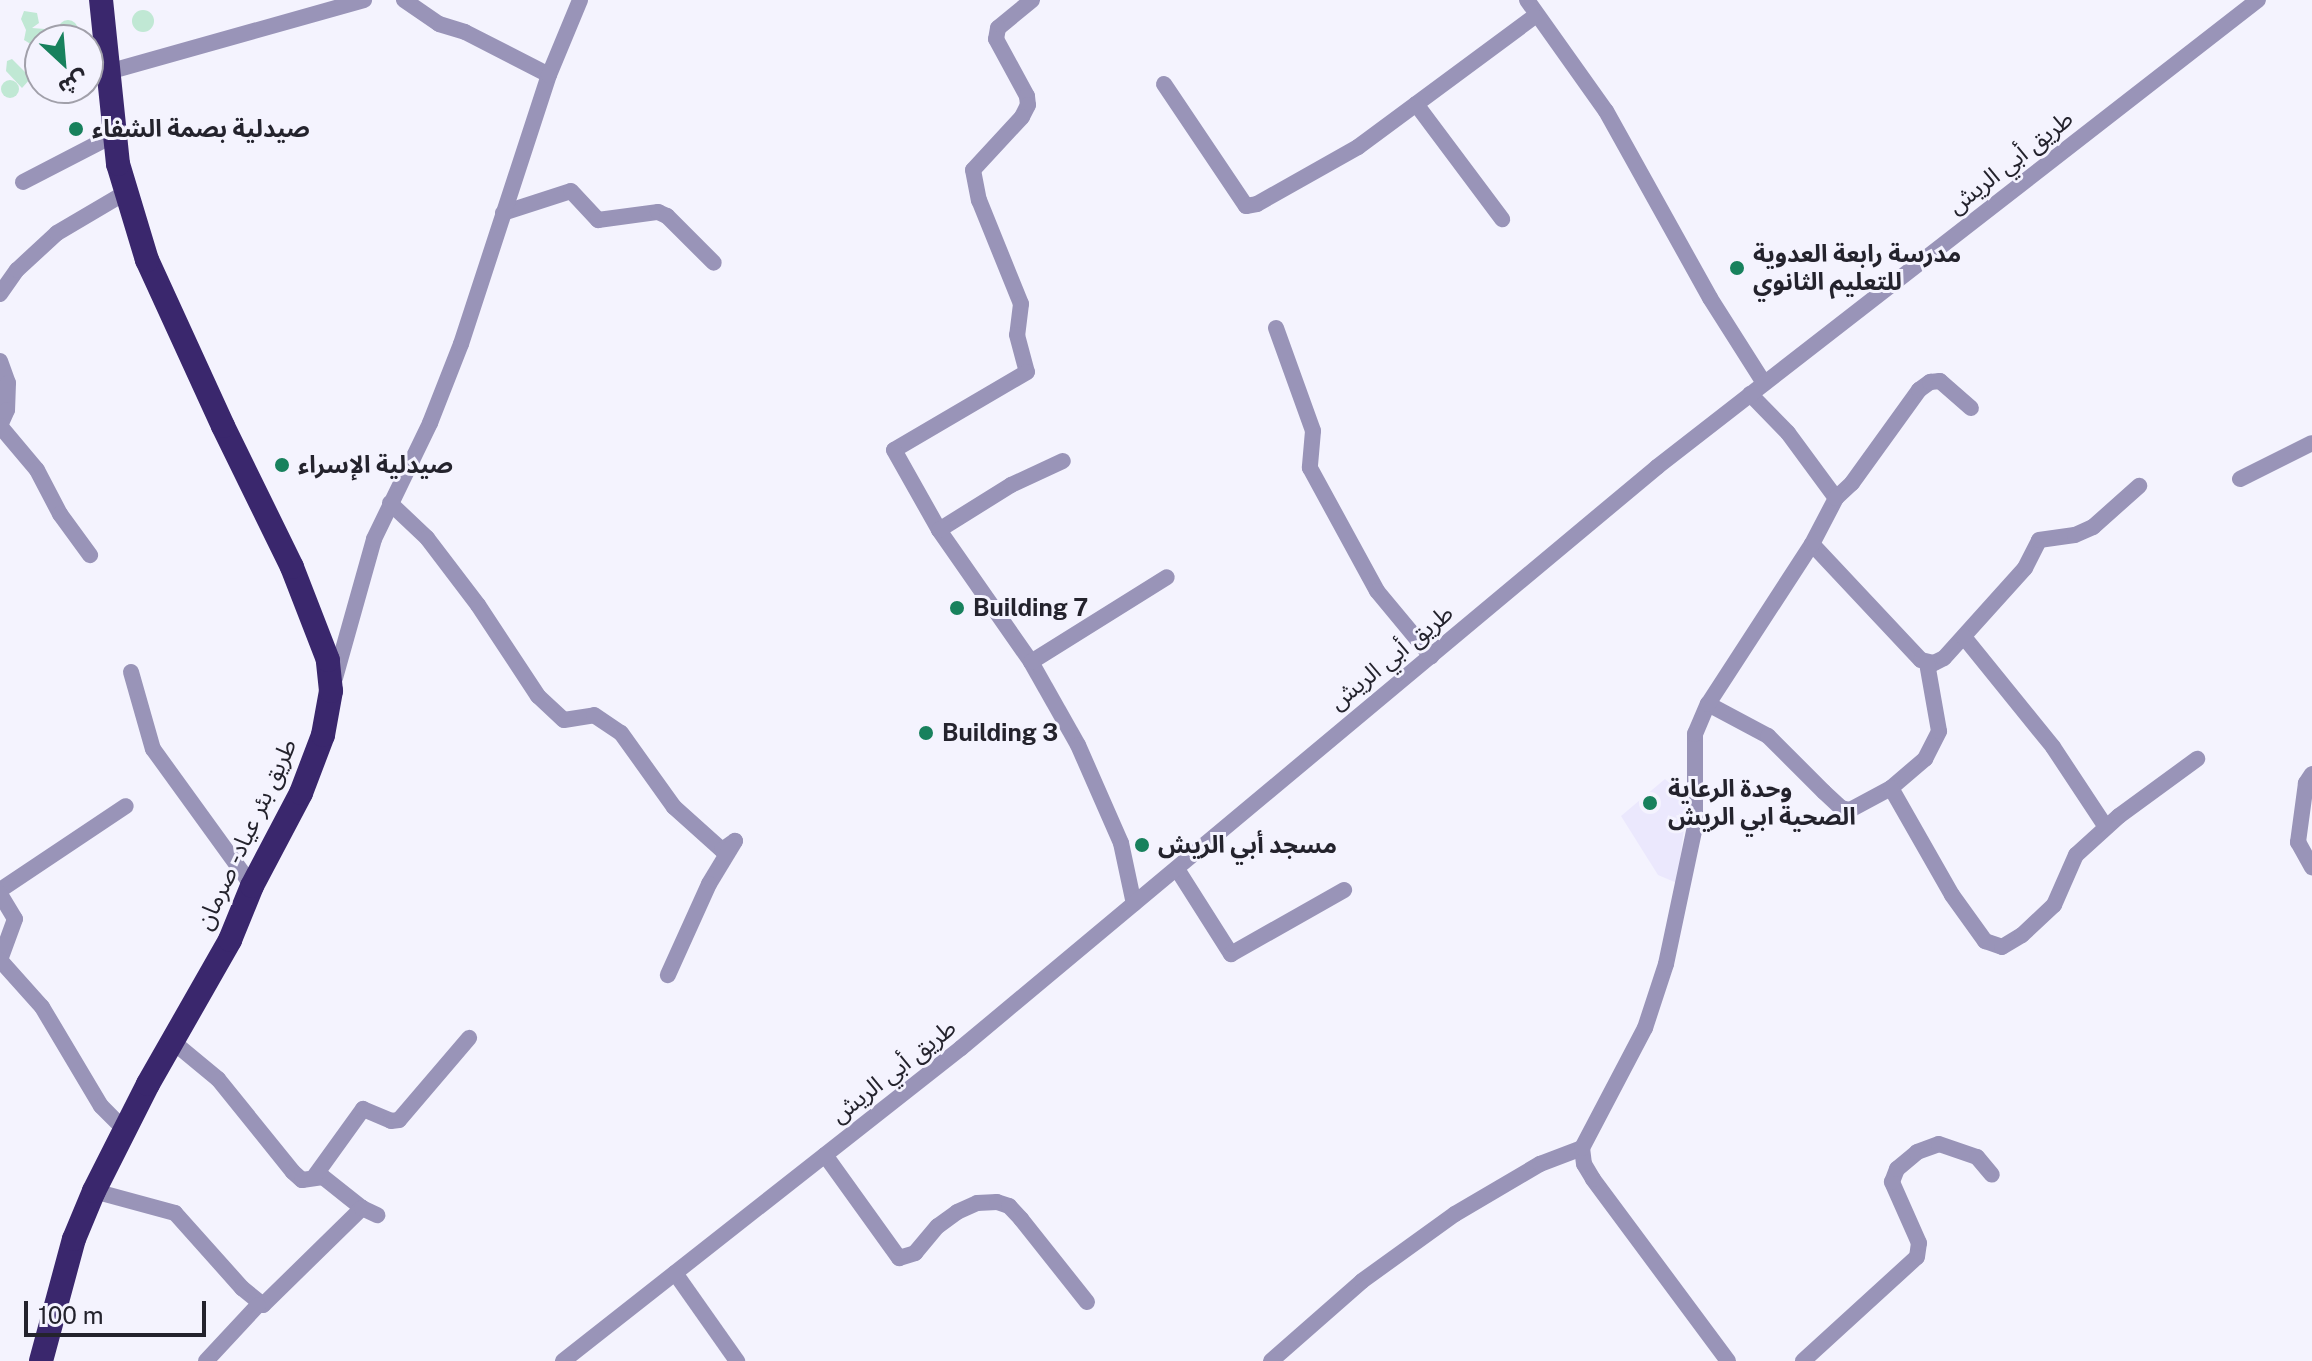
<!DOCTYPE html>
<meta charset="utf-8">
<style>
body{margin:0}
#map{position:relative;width:2312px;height:1361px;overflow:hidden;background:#f4f3fe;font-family:"Public Sans","Noto Sans Arabic",sans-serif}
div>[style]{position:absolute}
.built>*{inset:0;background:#ebe8fd}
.green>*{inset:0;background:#c0e8d4}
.round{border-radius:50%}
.minor>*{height:16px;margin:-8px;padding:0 8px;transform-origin:8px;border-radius:8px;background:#9994b8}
.highway>*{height:24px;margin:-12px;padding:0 12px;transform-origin:12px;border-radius:12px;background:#3a276d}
.dots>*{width:22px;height:22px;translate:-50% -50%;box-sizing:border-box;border:4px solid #f4f3fe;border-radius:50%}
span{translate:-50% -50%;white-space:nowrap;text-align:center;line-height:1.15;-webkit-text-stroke:6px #f4f3fe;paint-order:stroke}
.poi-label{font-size:24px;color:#24232d;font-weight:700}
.left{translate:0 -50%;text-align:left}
.street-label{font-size:24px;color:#24232d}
.north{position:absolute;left:24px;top:24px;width:80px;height:80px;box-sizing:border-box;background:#f4f3fe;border:2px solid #a1a0aa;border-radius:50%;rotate:154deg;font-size:22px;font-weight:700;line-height:32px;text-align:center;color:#24232d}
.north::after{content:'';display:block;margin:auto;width:28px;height:36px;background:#18815d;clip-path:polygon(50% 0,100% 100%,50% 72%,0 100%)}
.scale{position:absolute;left:24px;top:1301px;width:182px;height:36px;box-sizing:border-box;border:4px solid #24232d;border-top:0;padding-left:10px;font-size:24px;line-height:28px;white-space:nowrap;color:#24232d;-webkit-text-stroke:6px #f4f3fe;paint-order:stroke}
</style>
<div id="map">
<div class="built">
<i style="clip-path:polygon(1665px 779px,1688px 799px,1677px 883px,1658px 875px,1621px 816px)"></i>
</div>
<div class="green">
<i class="round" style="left:132px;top:10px;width:22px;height:22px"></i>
<i style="clip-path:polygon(24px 11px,37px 13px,39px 23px,32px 28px,45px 29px,43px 40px,34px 46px,24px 40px,26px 30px,21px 19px)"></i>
<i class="round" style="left:58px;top:20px;width:20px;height:20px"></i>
<i style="clip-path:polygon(12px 59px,31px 78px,22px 88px,6px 71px,7px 61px)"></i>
<i class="round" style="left:1px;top:80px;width:18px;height:18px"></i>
</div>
<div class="minor">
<i style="left:404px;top:0;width:42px;rotate:34.4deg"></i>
<i style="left:439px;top:24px;width:27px;rotate:17deg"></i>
<i style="left:465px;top:32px;width:94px;rotate:27.1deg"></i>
<i style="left:1032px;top:0;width:44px;rotate:140.5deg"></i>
<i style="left:998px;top:28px;width:11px;rotate:100deg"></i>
<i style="left:996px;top:39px;width:65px;rotate:61.5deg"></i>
<i style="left:1027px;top:96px;width:9px;rotate:84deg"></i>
<i style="left:1028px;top:105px;width:13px;rotate:117deg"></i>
<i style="left:1022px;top:117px;width:72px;rotate:132.8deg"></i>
<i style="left:973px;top:170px;width:31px;rotate:79deg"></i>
<i style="left:979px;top:200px;width:112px;rotate:68deg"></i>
<i style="left:1021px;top:304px;width:31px;rotate:97deg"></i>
<i style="left:1017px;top:335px;width:38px;rotate:75deg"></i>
<i style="left:1027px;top:372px;width:154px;rotate:149.6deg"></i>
<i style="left:894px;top:450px;width:92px;rotate:60.6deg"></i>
<i style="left:939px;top:530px;width:161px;rotate:55.1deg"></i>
<i style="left:1031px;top:662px;width:95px;rotate:60.5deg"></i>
<i style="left:1078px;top:745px;width:107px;rotate:66.3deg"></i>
<i style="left:1121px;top:843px;width:62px;rotate:78deg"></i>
<i style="left:1527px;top:0;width:136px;rotate:54.6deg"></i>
<i style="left:1606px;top:111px;width:214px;rotate:60.9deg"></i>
<i style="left:1710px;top:298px;width:101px;rotate:57.6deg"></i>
<i style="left:108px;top:72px;width:266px;rotate:-15.7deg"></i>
<i style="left:1164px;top:84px;width:147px;rotate:56.1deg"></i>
<i style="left:1246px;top:206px;width:11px;rotate:-10deg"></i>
<i style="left:1257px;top:204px;width:116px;rotate:-29.4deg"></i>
<i style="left:1358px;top:147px;width:220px;rotate:-36.5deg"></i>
<i style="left:1416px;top:104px;width:144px;rotate:53.2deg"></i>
<i style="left:23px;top:182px;width:102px;rotate:-27.3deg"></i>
<i style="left:503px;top:213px;width:71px;rotate:-17.9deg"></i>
<i style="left:571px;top:191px;width:40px;rotate:47deg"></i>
<i style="left:598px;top:220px;width:61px;rotate:-7.6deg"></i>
<i style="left:658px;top:212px;width:10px;rotate:24deg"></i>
<i style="left:667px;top:216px;width:66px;rotate:45deg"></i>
<i style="left:0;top:294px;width:29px;rotate:-55deg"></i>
<i style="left:17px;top:270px;width:54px;rotate:-42.8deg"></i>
<i style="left:57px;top:233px;width:79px;rotate:-30.5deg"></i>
<i style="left:1276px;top:328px;width:109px;rotate:70.2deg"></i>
<i style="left:1313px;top:431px;width:37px;rotate:95deg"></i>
<i style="left:1310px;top:468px;width:140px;rotate:61.4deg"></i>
<i style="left:1377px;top:591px;width:85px;rotate:50.3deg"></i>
<i style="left:0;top:361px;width:23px;rotate:70deg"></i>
<i style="left:8px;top:383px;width:27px;rotate:92deg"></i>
<i style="left:7px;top:410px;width:17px;rotate:114deg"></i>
<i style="left:1750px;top:394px;width:54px;rotate:45.7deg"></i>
<i style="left:1788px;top:433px;width:81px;rotate:53.6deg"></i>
<i style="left:0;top:426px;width:57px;rotate:49.9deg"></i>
<i style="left:37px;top:470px;width:50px;rotate:62.4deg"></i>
<i style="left:60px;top:514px;width:51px;rotate:53.8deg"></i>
<i style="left:2240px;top:479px;width:80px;rotate:-26.6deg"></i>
<i style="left:390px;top:503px;width:51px;rotate:43.4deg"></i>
<i style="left:427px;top:538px;width:84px;rotate:52.7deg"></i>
<i style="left:478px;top:605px;width:109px;rotate:56.6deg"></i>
<i style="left:538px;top:696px;width:35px;rotate:43deg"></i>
<i style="left:564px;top:720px;width:30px;rotate:-9deg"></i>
<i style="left:594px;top:715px;width:32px;rotate:34deg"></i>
<i style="left:621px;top:733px;width:91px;rotate:54.4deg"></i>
<i style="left:674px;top:807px;width:64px;rotate:41.9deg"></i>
<i style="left:722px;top:850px;width:16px;rotate:-35deg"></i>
<i style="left:735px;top:841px;width:50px;rotate:121.2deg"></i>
<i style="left:709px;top:884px;width:100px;rotate:114.3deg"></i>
<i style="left:939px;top:530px;width:85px;rotate:-32deg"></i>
<i style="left:1011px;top:485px;width:57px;rotate:-24.8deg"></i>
<i style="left:1812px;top:544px;width:159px;rotate:46.8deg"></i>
<i style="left:1921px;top:660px;width:13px;rotate:13deg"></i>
<i style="left:1934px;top:663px;width:11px;rotate:-27deg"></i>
<i style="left:1944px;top:658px;width:121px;rotate:-48deg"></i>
<i style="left:2025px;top:568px;width:31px;rotate:-63deg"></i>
<i style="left:2039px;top:540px;width:36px;rotate:-8deg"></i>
<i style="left:2075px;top:535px;width:20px;rotate:-24deg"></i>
<i style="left:2093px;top:527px;width:62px;rotate:-41.7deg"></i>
<i style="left:1964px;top:637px;width:141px;rotate:51deg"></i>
<i style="left:2053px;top:747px;width:96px;rotate:56.5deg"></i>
<i style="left:1031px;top:662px;width:160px;rotate:-32deg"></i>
<i style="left:131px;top:672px;width:80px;rotate:74.1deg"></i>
<i style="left:153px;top:749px;width:169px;rotate:54.1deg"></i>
<i style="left:335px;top:678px;width:144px;rotate:-74.3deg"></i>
<i style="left:374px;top:539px;width:129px;rotate:-64.2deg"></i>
<i style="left:430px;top:423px;width:85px;rotate:-68.6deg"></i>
<i style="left:461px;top:344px;width:283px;rotate:-71.9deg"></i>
<i style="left:549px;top:75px;width:81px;rotate:-67.5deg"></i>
<i style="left:1708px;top:704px;width:68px;rotate:28.1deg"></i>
<i style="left:1768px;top:736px;width:79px;rotate:45deg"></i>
<i style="left:1824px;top:792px;width:23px;rotate:43deg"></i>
<i style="left:1841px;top:808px;width:9px;rotate:13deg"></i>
<i style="left:1850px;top:810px;width:47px;rotate:-28.2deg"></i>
<i style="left:1891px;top:788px;width:45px;rotate:-40.5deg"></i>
<i style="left:1925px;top:759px;width:31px;rotate:-63deg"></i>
<i style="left:1939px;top:731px;width:69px;rotate:-100deg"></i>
<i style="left:2312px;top:774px;width:11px;rotate:124deg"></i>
<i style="left:2306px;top:783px;width:60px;rotate:97.7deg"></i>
<i style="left:2298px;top:842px;width:29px;rotate:61deg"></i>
<i style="left:1891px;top:788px;width:123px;rotate:60.3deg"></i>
<i style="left:1952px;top:895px;width:57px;rotate:54.3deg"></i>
<i style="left:1985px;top:941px;width:18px;rotate:19deg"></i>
<i style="left:2002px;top:947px;width:23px;rotate:-31deg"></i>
<i style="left:2022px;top:935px;width:44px;rotate:-43.2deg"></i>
<i style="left:2054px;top:905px;width:55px;rotate:-66.3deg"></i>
<i style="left:2076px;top:855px;width:58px;rotate:-42.2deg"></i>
<i style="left:2119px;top:816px;width:97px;rotate:-36.2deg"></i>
<i style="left:1177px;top:869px;width:101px;rotate:57.6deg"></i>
<i style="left:1231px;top:954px;width:130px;rotate:-29.5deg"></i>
<i style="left:0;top:890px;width:151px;rotate:-33.7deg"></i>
<i style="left:0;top:894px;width:29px;rotate:59deg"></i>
<i style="left:15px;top:919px;width:44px;rotate:110.1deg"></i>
<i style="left:0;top:960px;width:63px;rotate:48.2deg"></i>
<i style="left:42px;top:1007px;width:115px;rotate:59.2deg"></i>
<i style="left:101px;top:1106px;width:34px;rotate:45deg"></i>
<i style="left:172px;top:1041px;width:60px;rotate:39.6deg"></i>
<i style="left:218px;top:1079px;width:119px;rotate:51.1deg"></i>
<i style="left:293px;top:1172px;width:12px;rotate:42deg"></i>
<i style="left:302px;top:1180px;width:21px;rotate:-8deg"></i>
<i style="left:323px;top:1177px;width:50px;rotate:38.5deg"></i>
<i style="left:825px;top:1155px;width:127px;rotate:54.3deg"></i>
<i style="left:899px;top:1258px;width:17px;rotate:-17deg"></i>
<i style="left:915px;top:1253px;width:35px;rotate:-50deg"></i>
<i style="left:938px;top:1226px;width:24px;rotate:-36deg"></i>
<i style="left:957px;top:1212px;width:22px;rotate:-24deg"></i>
<i style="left:977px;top:1203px;width:20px;rotate:-3deg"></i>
<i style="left:997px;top:1202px;width:13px;rotate:18deg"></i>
<i style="left:1009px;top:1206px;width:18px;rotate:47deg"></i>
<i style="left:1021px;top:1219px;width:106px;rotate:51.5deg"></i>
<i style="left:314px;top:1177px;width:84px;rotate:-54.2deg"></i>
<i style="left:363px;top:1109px;width:30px;rotate:23deg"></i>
<i style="left:391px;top:1121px;width:8px;rotate:-7deg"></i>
<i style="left:399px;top:1120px;width:108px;rotate:-49.5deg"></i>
<i style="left:94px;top:1191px;width:84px;rotate:15.2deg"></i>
<i style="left:175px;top:1213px;width:101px;rotate:48.2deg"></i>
<i style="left:242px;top:1288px;width:27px;rotate:39deg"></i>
<i style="left:263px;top:1305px;width:139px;rotate:-44.4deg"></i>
<i style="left:362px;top:1208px;width:17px;rotate:25deg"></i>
<i style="left:675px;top:1273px;width:108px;rotate:54.8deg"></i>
<i style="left:206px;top:1361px;width:76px;rotate:-47.1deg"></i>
<i style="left:563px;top:1361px;width:506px;rotate:-38.18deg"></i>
<i style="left:961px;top:1048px;width:907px;rotate:-39.85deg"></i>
<i style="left:1657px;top:467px;width:761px;rotate:-37.85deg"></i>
<i style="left:1271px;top:1361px;width:121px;rotate:-41.3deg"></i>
<i style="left:1362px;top:1281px;width:115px;rotate:-35.8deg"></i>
<i style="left:1455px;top:1214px;width:99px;rotate:-30.5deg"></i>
<i style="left:1540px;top:1164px;width:45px;rotate:-20.9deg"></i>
<i style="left:1728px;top:1361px;width:227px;rotate:-126.6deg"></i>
<i style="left:1593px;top:1179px;width:17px;rotate:-121deg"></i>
<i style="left:1584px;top:1164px;width:16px;rotate:-97deg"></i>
<i style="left:1582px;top:1148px;width:136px;rotate:-62.3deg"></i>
<i style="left:1645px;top:1028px;width:67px;rotate:-71.8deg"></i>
<i style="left:1666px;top:964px;width:141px;rotate:-78.1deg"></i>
<i style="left:1695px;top:826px;width:92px;rotate:-90deg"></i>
<i style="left:1695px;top:734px;width:33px;rotate:-67deg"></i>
<i style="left:1708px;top:704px;width:191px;rotate:-57deg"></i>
<i style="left:1812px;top:544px;width:52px;rotate:-62.4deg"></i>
<i style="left:1836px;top:498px;width:22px;rotate:-43deg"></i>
<i style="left:1852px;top:483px;width:115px;rotate:-54.2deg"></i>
<i style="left:1919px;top:390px;width:14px;rotate:-36deg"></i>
<i style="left:1930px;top:382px;width:10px;rotate:-6deg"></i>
<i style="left:1940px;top:381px;width:41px;rotate:41.1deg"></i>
<i style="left:1803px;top:1361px;width:154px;rotate:-42.4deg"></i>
<i style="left:1917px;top:1257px;width:14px;rotate:-82deg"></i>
<i style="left:1919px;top:1243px;width:67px;rotate:-113.9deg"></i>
<i style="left:1892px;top:1182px;width:14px;rotate:-69deg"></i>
<i style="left:1897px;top:1169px;width:26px;rotate:-40deg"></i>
<i style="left:1917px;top:1152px;width:23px;rotate:-20deg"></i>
<i style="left:1939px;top:1144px;width:40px;rotate:18.9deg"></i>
<i style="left:1977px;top:1157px;width:23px;rotate:50deg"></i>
</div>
<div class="highway">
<i style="left:41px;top:1361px;width:126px;rotate:-74.9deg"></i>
<i style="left:74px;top:1239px;width:52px;rotate:-67.4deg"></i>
<i style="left:94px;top:1191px;width:120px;rotate:-63.2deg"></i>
<i style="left:148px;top:1084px;width:166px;rotate:-60.3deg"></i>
<i style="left:230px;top:940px;width:58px;rotate:-67.8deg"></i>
<i style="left:252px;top:886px;width:105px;rotate:-62.2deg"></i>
<i style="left:301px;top:793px;width:62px;rotate:-69.2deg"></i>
<i style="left:323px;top:735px;width:45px;rotate:-79.7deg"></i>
<i style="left:331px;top:691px;width:31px;rotate:-96deg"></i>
<i style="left:328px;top:660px;width:100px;rotate:-111.2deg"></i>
<i style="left:292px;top:567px;width:157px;rotate:-116.1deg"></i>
<i style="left:223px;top:426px;width:183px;rotate:-114.6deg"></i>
<i style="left:147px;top:260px;width:100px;rotate:-106.8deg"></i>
<i style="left:118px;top:164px;width:165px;rotate:-95.9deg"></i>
</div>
<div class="dots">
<i style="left:76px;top:129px;background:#18815d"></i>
<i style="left:1737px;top:268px;background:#18815d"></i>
<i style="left:282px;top:465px;background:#18815d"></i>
<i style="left:957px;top:608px;background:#18815d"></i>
<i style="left:926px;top:733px;background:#18815d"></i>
<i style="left:1650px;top:803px;background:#18815d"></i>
<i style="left:1142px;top:845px;background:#18815d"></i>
</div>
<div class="poi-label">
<span class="left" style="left:92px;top:129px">صيدلية بصمة الشفاء</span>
<span class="left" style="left:1753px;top:268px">مدرسة رابعة العدوية<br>للتعليم الثانوي</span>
<span class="left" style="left:298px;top:465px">صيدلية الإسراء</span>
<span class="left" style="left:973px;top:608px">Building 7</span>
<span class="left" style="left:942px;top:733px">Building 3</span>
<span class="left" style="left:1668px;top:803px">وحدة الرعاية<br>الصحية ابي الريش</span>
<span class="left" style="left:1158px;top:845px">مسجد أبي الريش</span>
</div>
<div class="street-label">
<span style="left:2010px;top:162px;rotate:-38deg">طريق أبي الريش</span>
<span style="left:1391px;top:657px;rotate:-39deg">طريق أبي الريش</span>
<span style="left:246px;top:834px;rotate:-65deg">طريق بئر عياد - صرمان</span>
<span style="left:893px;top:1071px;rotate:-38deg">طريق أبي الريش</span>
</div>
<div class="north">ش</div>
<div class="scale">100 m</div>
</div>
